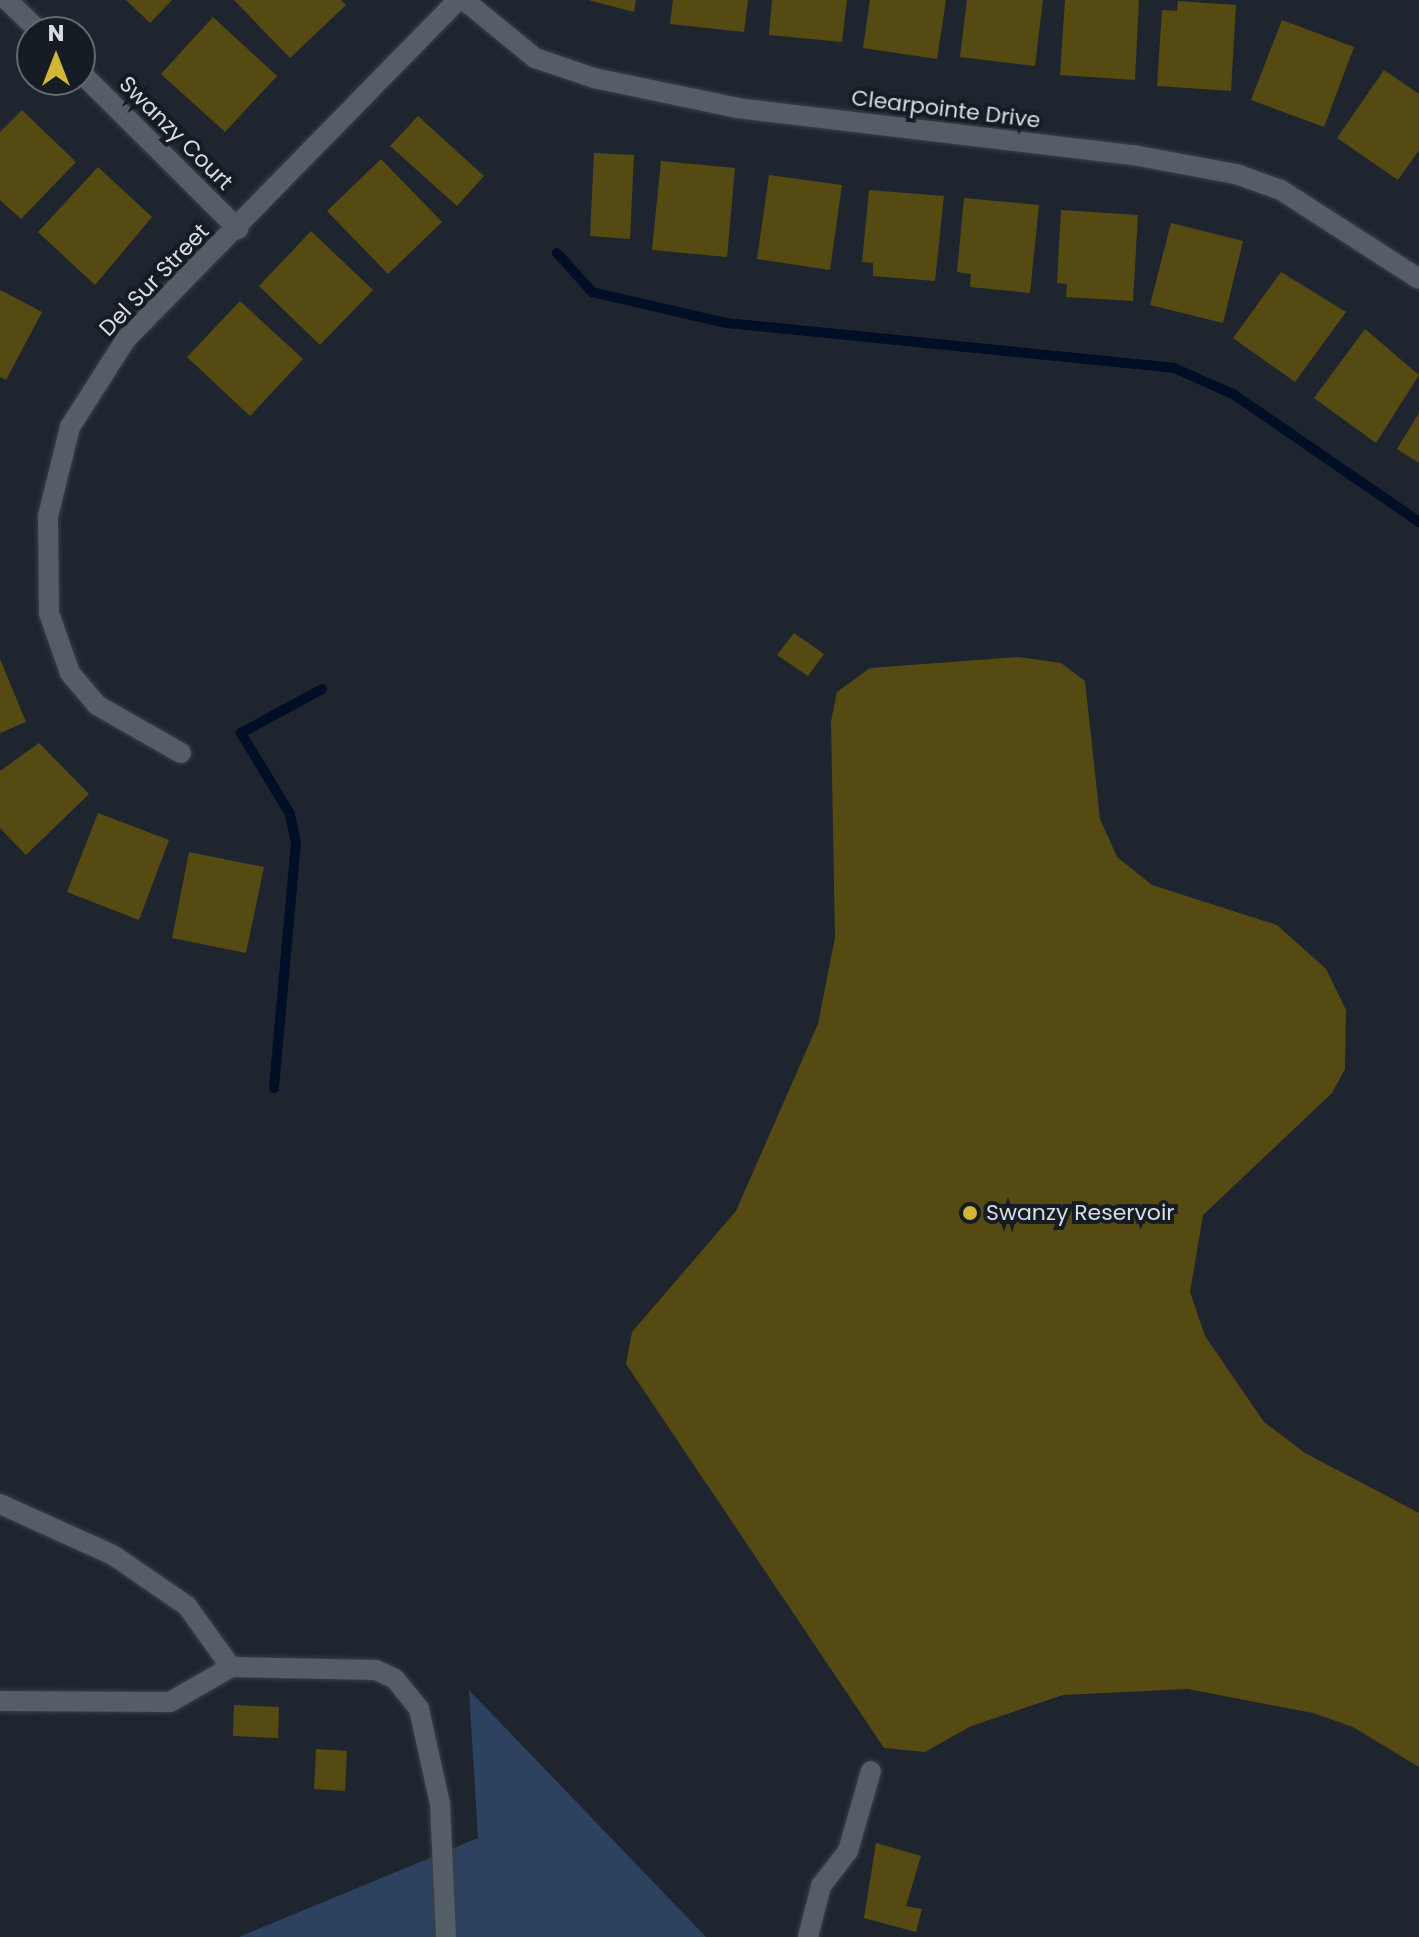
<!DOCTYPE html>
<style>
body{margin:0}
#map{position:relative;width:1419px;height:1937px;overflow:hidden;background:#1f252e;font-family:Poppins,sans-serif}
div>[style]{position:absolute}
.green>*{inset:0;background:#2c425f}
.stream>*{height:10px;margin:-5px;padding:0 5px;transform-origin:5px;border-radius:5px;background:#000e26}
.building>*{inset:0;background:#564a13}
.roads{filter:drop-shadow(0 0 2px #3a4047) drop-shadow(0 0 2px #3a4047)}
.minor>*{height:20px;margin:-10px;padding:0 10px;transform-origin:10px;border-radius:10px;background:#555d66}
.dots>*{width:22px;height:22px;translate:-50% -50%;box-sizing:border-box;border:4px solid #151c24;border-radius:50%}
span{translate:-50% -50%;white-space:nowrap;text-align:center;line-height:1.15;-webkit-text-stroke:8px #151c24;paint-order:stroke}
.street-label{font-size:22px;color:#d9dde3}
.poi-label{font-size:22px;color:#d9dde3}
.left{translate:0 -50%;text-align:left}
.north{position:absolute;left:16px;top:16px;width:80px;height:80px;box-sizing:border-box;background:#151c24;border:2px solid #636970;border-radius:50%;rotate:0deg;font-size:22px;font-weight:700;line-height:32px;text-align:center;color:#d9dde3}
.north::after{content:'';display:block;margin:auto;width:28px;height:36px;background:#d2b635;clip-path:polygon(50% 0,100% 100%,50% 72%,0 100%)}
</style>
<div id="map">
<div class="green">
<i style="clip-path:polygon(469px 1690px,706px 1937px,239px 1937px,478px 1838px)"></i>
</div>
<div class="stream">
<i style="left:557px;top:253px;width:52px;rotate:48.1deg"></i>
<i style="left:592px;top:292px;width:138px;rotate:13deg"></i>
<i style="left:726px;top:323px;width:450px;rotate:5.7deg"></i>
<i style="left:1174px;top:368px;width:64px;rotate:23.8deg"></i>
<i style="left:1233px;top:394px;width:226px;rotate:34.5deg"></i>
<i style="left:274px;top:1088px;width:246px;rotate:-84.9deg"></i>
<i style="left:296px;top:843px;width:30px;rotate:-102deg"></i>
<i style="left:290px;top:814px;width:95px;rotate:-121.2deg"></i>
<i style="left:241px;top:733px;width:92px;rotate:-28.5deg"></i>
</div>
<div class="building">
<i style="clip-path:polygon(126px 0,172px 0,150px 23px)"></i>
<i style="clip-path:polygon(234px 0,341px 0,346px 5px,290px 58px)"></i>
<i style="clip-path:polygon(588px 0,636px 0,634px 12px)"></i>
<i style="clip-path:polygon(673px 0,748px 0,744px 32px,670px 24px)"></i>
<i style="clip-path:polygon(772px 0,847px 0,842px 42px,769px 35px)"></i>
<i style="clip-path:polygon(870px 0,946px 0,937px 59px,863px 48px)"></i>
<i style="clip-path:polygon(967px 0,1043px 0,1035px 66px,960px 57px)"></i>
<i style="clip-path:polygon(1065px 0,1139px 0,1135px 80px,1060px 75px)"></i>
<i style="clip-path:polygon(1178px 1px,1236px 5px,1231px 91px,1157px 86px,1162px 10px,1177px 11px)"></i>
<i style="clip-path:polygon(213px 17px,277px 76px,225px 132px,161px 74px)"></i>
<i style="clip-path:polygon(1282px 20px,1354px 47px,1324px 127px,1251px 100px)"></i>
<i style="clip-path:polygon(1384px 70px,1419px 94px,1419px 150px,1398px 180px,1337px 138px)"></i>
<i style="clip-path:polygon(22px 110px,76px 162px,21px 219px,0 200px,0 132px)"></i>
<i style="clip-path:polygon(418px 116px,484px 176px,457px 206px,390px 146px)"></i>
<i style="clip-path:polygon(594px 153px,634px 155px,630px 239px,590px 236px)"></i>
<i style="clip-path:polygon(381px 159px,442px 222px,388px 274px,327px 211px)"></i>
<i style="clip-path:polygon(661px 161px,735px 168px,727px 257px,652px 250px)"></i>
<i style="clip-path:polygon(98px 167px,152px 217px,95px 285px,38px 232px)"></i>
<i style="clip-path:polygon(769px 175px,842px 185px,830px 270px,757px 259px)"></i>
<i style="clip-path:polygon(869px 190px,944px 196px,935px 281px,873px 276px,873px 263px,862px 262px)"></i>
<i style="clip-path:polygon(964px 198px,1039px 205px,1030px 293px,970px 287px,971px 274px,957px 272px)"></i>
<i style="clip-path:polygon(1061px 210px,1138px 215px,1133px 301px,1066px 297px,1067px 284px,1057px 283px)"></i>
<i style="clip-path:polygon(1171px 223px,1243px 241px,1223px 323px,1150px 305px)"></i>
<i style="clip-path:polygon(311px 231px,373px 290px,320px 345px,259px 286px)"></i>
<i style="clip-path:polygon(1281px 272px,1346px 312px,1295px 382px,1233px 338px)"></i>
<i style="clip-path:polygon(0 290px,42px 312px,6px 380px,0 377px)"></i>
<i style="clip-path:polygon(240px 301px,303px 359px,250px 416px,187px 357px)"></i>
<i style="clip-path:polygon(1365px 329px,1419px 375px,1376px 443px,1314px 398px)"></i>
<i style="clip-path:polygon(1419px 413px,1419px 463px,1397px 449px)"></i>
<i style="clip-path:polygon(794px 633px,824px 654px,808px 676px,777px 655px)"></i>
<i style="clip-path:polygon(1018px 657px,1061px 663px,1085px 681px,1100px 819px,1117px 857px,1152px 885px,1277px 925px,1326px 969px,1346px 1010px,1345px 1069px,1332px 1093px,1203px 1215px,1190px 1292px,1205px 1336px,1264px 1422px,1305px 1453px,1419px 1513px,1419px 1767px,1353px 1727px,1313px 1713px,1188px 1689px,1063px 1695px,971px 1726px,925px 1752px,884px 1748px,626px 1364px,632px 1332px,736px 1211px,818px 1024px,835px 937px,831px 721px,837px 692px,870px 668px)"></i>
<i style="clip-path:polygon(0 659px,26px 722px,0 733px)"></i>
<i style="clip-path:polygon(39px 743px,89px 794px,26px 855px,0 828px,0 771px)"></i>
<i style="clip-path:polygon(98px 813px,169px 840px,139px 920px,67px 892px)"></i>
<i style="clip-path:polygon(189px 852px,264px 867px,246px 953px,172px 938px)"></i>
<i style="clip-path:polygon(234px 1705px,279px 1707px,278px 1738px,233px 1736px)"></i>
<i style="clip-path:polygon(316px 1749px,347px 1751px,345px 1791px,314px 1789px)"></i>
<i style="clip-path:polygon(876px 1843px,921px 1856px,906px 1906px,922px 1909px,916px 1932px,864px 1918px)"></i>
</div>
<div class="roads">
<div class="minor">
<i style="left:7px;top:0;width:46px;rotate:44.1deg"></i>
<i style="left:464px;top:0;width:92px;rotate:39.2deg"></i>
<i style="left:535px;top:58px;width:62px;rotate:18.7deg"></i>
<i style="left:594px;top:78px;width:146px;rotate:11.8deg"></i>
<i style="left:737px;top:108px;width:399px;rotate:6.8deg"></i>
<i style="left:1133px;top:155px;width:105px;rotate:10.5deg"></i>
<i style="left:1236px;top:174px;width:48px;rotate:19.6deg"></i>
<i style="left:1281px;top:190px;width:164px;rotate:32.8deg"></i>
<i style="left:80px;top:72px;width:223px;rotate:44.8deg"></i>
<i style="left:181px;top:753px;width:97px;rotate:-150.3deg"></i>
<i style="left:97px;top:705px;width:42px;rotate:-130.2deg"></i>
<i style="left:70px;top:673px;width:64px;rotate:-109.3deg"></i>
<i style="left:49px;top:613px;width:97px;rotate:-90.6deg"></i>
<i style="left:48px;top:516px;width:92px;rotate:-76.1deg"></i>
<i style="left:70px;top:427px;width:104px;rotate:-57.5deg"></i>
<i style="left:126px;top:339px;width:474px;rotate:-45.6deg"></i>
<i style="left:0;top:1504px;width:124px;rotate:24.3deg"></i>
<i style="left:113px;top:1555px;width:90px;rotate:34.6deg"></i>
<i style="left:187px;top:1606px;width:75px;rotate:54.2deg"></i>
<i style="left:231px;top:1667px;width:145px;rotate:1.2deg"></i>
<i style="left:376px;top:1670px;width:21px;rotate:25deg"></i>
<i style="left:395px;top:1679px;width:38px;rotate:51deg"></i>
<i style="left:419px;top:1709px;width:97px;rotate:77.5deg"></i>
<i style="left:440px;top:1804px;width:133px;rotate:87.4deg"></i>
<i style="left:0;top:1701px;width:170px;rotate:0.3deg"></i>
<i style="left:170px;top:1702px;width:70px;rotate:-29.8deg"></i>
<i style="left:808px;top:1937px;width:53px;rotate:-75.7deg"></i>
<i style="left:821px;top:1886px;width:44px;rotate:-52.4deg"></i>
<i style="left:848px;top:1851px;width:83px;rotate:-74deg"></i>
</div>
</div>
<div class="dots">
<i style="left:970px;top:1213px;background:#d2b635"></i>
</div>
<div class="street-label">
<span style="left:946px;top:109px;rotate:7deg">Clearpointe Drive</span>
<span style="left:176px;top:133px;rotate:45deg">Swanzy Court</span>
<span style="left:154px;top:280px;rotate:-46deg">Del Sur Street</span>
</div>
<div class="poi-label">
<span class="left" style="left:986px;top:1213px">Swanzy Reservoir</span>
</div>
<div class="north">N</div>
</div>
